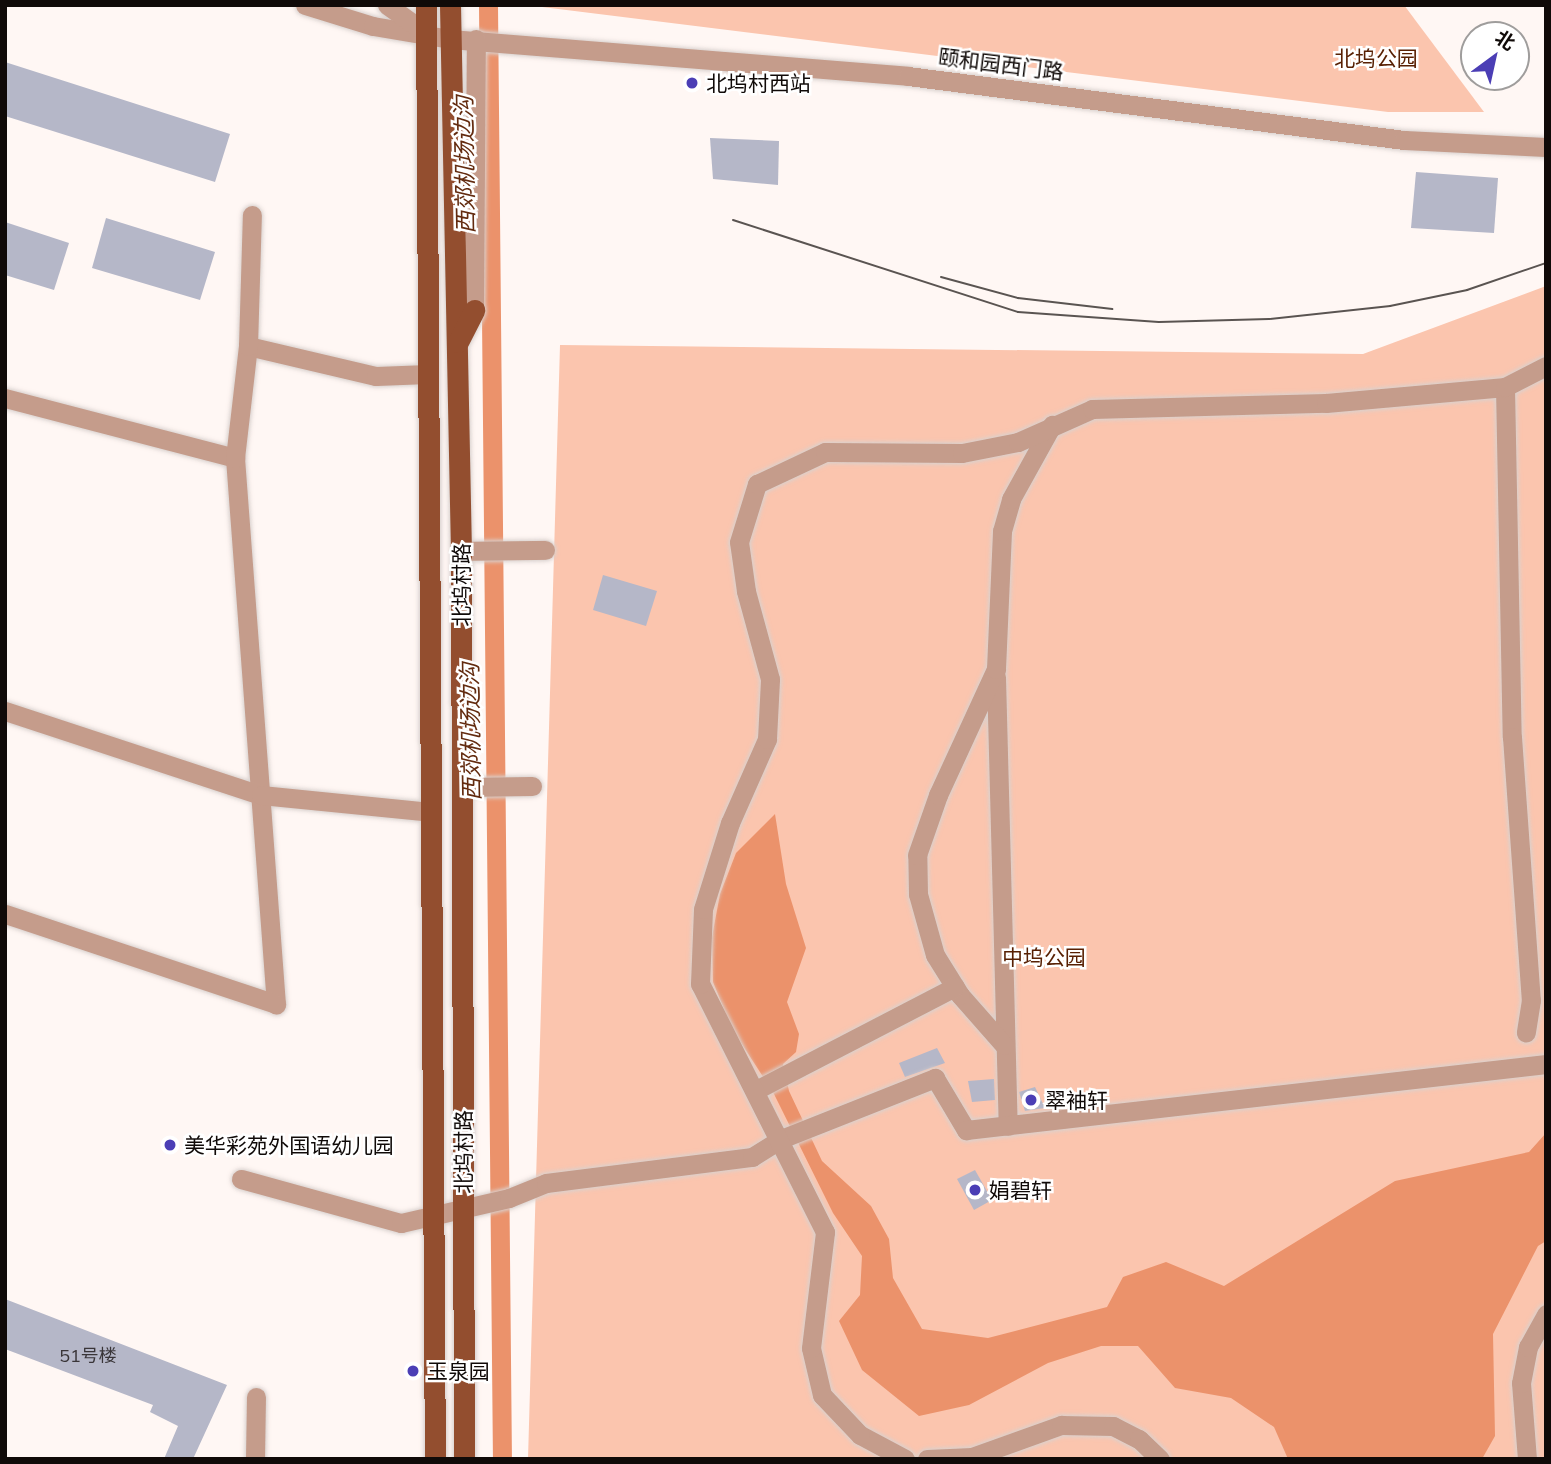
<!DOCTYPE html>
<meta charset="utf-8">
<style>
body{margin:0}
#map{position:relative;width:1551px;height:1464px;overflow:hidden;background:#fff7f4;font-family:Mulish,"Noto Sans SC",sans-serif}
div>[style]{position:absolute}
.green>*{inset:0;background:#fbc5ae}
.water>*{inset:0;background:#eb926b}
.canal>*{height:19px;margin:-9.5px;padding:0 9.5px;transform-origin:9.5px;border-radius:9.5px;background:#eb926b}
.building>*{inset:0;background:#b5b7c8}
.roads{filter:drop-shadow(0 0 2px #d9d1ce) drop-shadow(0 0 2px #d9d1ce)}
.minor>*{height:19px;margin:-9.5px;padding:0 9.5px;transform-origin:9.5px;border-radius:9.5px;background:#c59c8b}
.major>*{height:21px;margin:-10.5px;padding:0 10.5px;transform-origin:10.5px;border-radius:10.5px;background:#934e2f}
.tram>*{height:2px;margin:-1px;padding:0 1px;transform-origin:1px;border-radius:1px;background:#5a5451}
.dots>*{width:19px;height:19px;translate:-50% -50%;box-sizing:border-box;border:4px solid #fff;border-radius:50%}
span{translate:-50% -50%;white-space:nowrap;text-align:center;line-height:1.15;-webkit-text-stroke:5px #fff;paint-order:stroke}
.number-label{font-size:18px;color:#393538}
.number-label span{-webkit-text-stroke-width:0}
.park-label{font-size:21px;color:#582003}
.street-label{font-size:21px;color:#100a08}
.poi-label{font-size:21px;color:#100a08}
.left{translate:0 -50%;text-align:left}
.water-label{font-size:23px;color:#632b0f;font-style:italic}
.frame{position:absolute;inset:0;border:7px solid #100a08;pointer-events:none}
.north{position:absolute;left:1460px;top:21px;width:70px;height:70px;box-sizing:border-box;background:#fff;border:2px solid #9f9d9c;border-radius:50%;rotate:33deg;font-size:19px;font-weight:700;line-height:28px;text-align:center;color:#100a08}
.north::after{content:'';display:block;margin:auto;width:24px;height:32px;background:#4b3eb5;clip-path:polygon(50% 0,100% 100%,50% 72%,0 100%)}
</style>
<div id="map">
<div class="green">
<i style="clip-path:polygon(526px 5px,1404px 5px,1484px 112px,1388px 112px)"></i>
<i style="clip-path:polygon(1546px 286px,1546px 1459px,528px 1459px,560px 345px,1363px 354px)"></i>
</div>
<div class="water">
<i style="clip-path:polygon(775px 814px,786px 884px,806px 948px,787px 1002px,799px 1034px,796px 1052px,783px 1064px,789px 1091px,822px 1161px,871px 1206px,889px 1239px,893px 1278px,922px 1329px,988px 1338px,1107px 1307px,1123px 1277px,1166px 1262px,1224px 1286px,1395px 1181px,1529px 1152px,1546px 1133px,1546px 1241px,1538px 1246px,1493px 1334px,1495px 1436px,1482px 1459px,1288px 1459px,1274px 1427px,1231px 1398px,1175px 1388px,1138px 1346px,1101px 1346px,1048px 1363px,969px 1405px,919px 1416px,862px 1370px,839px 1321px,860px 1295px,862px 1256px,833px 1213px,773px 1092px,732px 1029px,713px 982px,712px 937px,720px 894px,736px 853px)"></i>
</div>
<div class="canal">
<i style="left:488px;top:5px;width:1454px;rotate:89.45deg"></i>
</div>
<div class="building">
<i style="clip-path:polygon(5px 62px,230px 134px,215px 182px,5px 116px)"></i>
<i style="clip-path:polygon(710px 138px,779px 141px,778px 185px,713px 179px)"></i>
<i style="clip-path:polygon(1416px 172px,1498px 178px,1494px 233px,1411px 228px)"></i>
<i style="clip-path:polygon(106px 218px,215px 252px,200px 300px,92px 268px)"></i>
<i style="clip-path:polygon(5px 222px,69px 243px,54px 290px,5px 275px)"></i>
<i style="clip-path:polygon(603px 575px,657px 591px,646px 626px,593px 610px)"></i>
<i style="clip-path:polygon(937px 1048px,945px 1063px,905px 1077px,899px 1063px)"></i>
<i style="clip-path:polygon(994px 1079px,995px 1100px,972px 1102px,968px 1081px)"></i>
<i style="clip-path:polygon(1035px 1087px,1045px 1108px,1025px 1111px,1019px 1092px)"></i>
<i style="clip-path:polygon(975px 1170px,992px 1200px,974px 1210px,957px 1179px)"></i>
<i style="clip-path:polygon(5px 1299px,227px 1385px,193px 1459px,164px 1459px,178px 1426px,150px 1412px,153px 1405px,5px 1349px)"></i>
</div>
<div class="roads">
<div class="minor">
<i style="left:305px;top:5px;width:71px;rotate:17.2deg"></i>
<i style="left:373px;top:26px;width:78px;rotate:9.6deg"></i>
<i style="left:450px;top:39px;width:459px;rotate:4.6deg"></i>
<i style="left:908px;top:76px;width:500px;rotate:7.35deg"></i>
<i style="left:1404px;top:140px;width:142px;rotate:2.8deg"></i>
<i style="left:387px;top:5px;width:43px;rotate:35.5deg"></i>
<i style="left:474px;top:310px;width:271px;rotate:-89.6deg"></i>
<i style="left:248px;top:346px;width:131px;rotate:13.2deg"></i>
<i style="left:376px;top:376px;width:52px;rotate:-2.2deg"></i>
<i style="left:1505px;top:387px;width:350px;rotate:88.9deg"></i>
<i style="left:1512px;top:737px;width:264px;rotate:85.9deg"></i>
<i style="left:1531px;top:1000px;width:33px;rotate:99deg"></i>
<i style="left:5px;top:398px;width:238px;rotate:14.6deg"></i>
<i style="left:235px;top:458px;width:548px;rotate:85.71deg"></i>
<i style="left:276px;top:1004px;width:286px;rotate:-161.6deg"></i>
<i style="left:235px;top:458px;width:113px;rotate:-83.4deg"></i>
<i style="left:248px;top:346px;width:131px;rotate:-88.3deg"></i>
<i style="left:461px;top:551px;width:84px;rotate:-0.7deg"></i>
<i style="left:996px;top:677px;width:449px;rotate:88.5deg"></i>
<i style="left:5px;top:711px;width:269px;rotate:18.2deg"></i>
<i style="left:261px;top:795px;width:170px;rotate:5.7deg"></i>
<i style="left:462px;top:787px;width:70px;rotate:-0.8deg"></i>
<i style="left:1004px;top:1045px;width:67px;rotate:-131.3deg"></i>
<i style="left:960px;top:995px;width:47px;rotate:-122deg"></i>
<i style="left:935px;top:955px;width:63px;rotate:-105.6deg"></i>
<i style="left:918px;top:894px;width:39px;rotate:-91deg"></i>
<i style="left:917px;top:855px;width:64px;rotate:-70.7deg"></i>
<i style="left:938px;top:795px;width:139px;rotate:-65.3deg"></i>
<i style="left:996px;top:669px;width:138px;rotate:-87.5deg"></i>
<i style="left:1002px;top:531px;width:33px;rotate:-74deg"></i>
<i style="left:1011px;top:499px;width:85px;rotate:-61deg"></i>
<i style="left:756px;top:1090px;width:224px;rotate:-27.4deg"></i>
<i style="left:241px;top:1179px;width:166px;rotate:15.4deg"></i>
<i style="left:401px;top:1223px;width:111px;rotate:-13deg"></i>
<i style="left:509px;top:1198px;width:40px;rotate:-22deg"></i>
<i style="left:546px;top:1183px;width:208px;rotate:-7.2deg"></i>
<i style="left:752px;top:1157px;width:34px;rotate:-32deg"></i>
<i style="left:781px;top:1139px;width:166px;rotate:-21.6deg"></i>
<i style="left:935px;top:1078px;width:61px;rotate:59.2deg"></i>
<i style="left:966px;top:1130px;width:584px;rotate:-6.49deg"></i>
<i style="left:255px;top:1459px;width:62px;rotate:-89.1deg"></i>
<i style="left:905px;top:1459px;width:51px;rotate:-151.9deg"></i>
<i style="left:860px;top:1435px;width:55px;rotate:-133.5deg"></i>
<i style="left:822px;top:1395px;width:48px;rotate:-103.2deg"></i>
<i style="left:811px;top:1348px;width:117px;rotate:-83.1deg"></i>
<i style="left:825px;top:1232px;width:278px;rotate:-116.7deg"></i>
<i style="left:700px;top:984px;width:75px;rotate:-87.7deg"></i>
<i style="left:703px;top:909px;width:90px;rotate:-72.6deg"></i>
<i style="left:730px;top:823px;width:92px;rotate:-66.2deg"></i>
<i style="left:767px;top:739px;width:60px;rotate:-87.1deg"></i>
<i style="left:770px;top:679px;width:91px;rotate:-105.3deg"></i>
<i style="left:746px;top:591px;width:49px;rotate:-98.1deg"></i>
<i style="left:739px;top:542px;width:61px;rotate:-72.8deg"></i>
<i style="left:757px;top:484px;width:75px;rotate:-25.2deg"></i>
<i style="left:825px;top:452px;width:137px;rotate:0.4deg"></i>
<i style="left:962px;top:453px;width:57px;rotate:-11.1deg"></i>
<i style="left:1018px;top:442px;width:81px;rotate:-24deg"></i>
<i style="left:1092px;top:409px;width:234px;rotate:-1.5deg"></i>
<i style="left:1326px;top:403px;width:180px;rotate:-5.1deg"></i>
<i style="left:1505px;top:387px;width:46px;rotate:-27.1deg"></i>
<i style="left:927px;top:1459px;width:45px;rotate:-2.5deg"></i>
<i style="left:972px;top:1457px;width:95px;rotate:-19.8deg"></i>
<i style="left:1061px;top:1425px;width:52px;rotate:1.1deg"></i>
<i style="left:1113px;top:1426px;width:29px;rotate:27deg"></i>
<i style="left:1139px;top:1439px;width:29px;rotate:44deg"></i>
<i style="left:1527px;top:1459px;width:76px;rotate:-94.5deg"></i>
<i style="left:1521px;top:1383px;width:37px;rotate:-79deg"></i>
<i style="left:1528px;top:1347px;width:38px;rotate:-61deg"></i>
</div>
<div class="major">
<i style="left:426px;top:5px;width:1454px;rotate:89.65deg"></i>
<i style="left:450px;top:5px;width:546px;rotate:88.85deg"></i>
<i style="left:461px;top:551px;width:908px;rotate:89.81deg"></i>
<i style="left:458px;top:342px;width:36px;rotate:-63deg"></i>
</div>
</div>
<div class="tram">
<i style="left:733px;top:220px;width:299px;rotate:17.9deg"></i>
<i style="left:1018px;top:312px;width:141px;rotate:4.1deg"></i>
<i style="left:1159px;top:322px;width:110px;rotate:-1.6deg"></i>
<i style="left:1269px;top:319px;width:122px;rotate:-6.1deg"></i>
<i style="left:1390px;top:306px;width:79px;rotate:-11.7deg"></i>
<i style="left:1467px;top:290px;width:83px;rotate:-18.9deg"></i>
<i style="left:941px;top:277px;width:80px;rotate:15.3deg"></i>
<i style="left:1018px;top:298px;width:95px;rotate:6.7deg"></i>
</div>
<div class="dots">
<i style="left:692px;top:83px;background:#4b3eb5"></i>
<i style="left:1031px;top:1100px;background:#4b3eb5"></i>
<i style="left:170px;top:1145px;background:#4b3eb5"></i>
<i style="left:975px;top:1190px;background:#4b3eb5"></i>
<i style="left:413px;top:1371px;background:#4b3eb5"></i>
</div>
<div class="number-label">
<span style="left:88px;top:1356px">51号楼</span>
</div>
<div class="park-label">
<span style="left:1376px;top:58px">北坞公园</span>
<span style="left:1044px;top:957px">中坞公园</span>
</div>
<div class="street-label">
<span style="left:1001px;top:64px;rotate:7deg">颐和园西门路</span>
<span style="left:461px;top:585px;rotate:-90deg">北坞村路</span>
<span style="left:463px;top:1152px;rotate:-90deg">北坞村路</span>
</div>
<div class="poi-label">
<span class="left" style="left:706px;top:83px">北坞村西站</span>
<span class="left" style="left:1045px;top:1100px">翠袖轩</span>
<span class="left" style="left:184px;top:1145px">美华彩苑外国语幼儿园</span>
<span class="left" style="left:989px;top:1190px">娟碧轩</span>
<span class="left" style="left:427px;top:1371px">玉泉园</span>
</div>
<div class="water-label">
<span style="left:465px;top:165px;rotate:-91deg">西郊机场边沟</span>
<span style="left:471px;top:732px;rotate:-91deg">西郊机场边沟</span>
</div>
<div class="frame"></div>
<div class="north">北</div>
</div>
